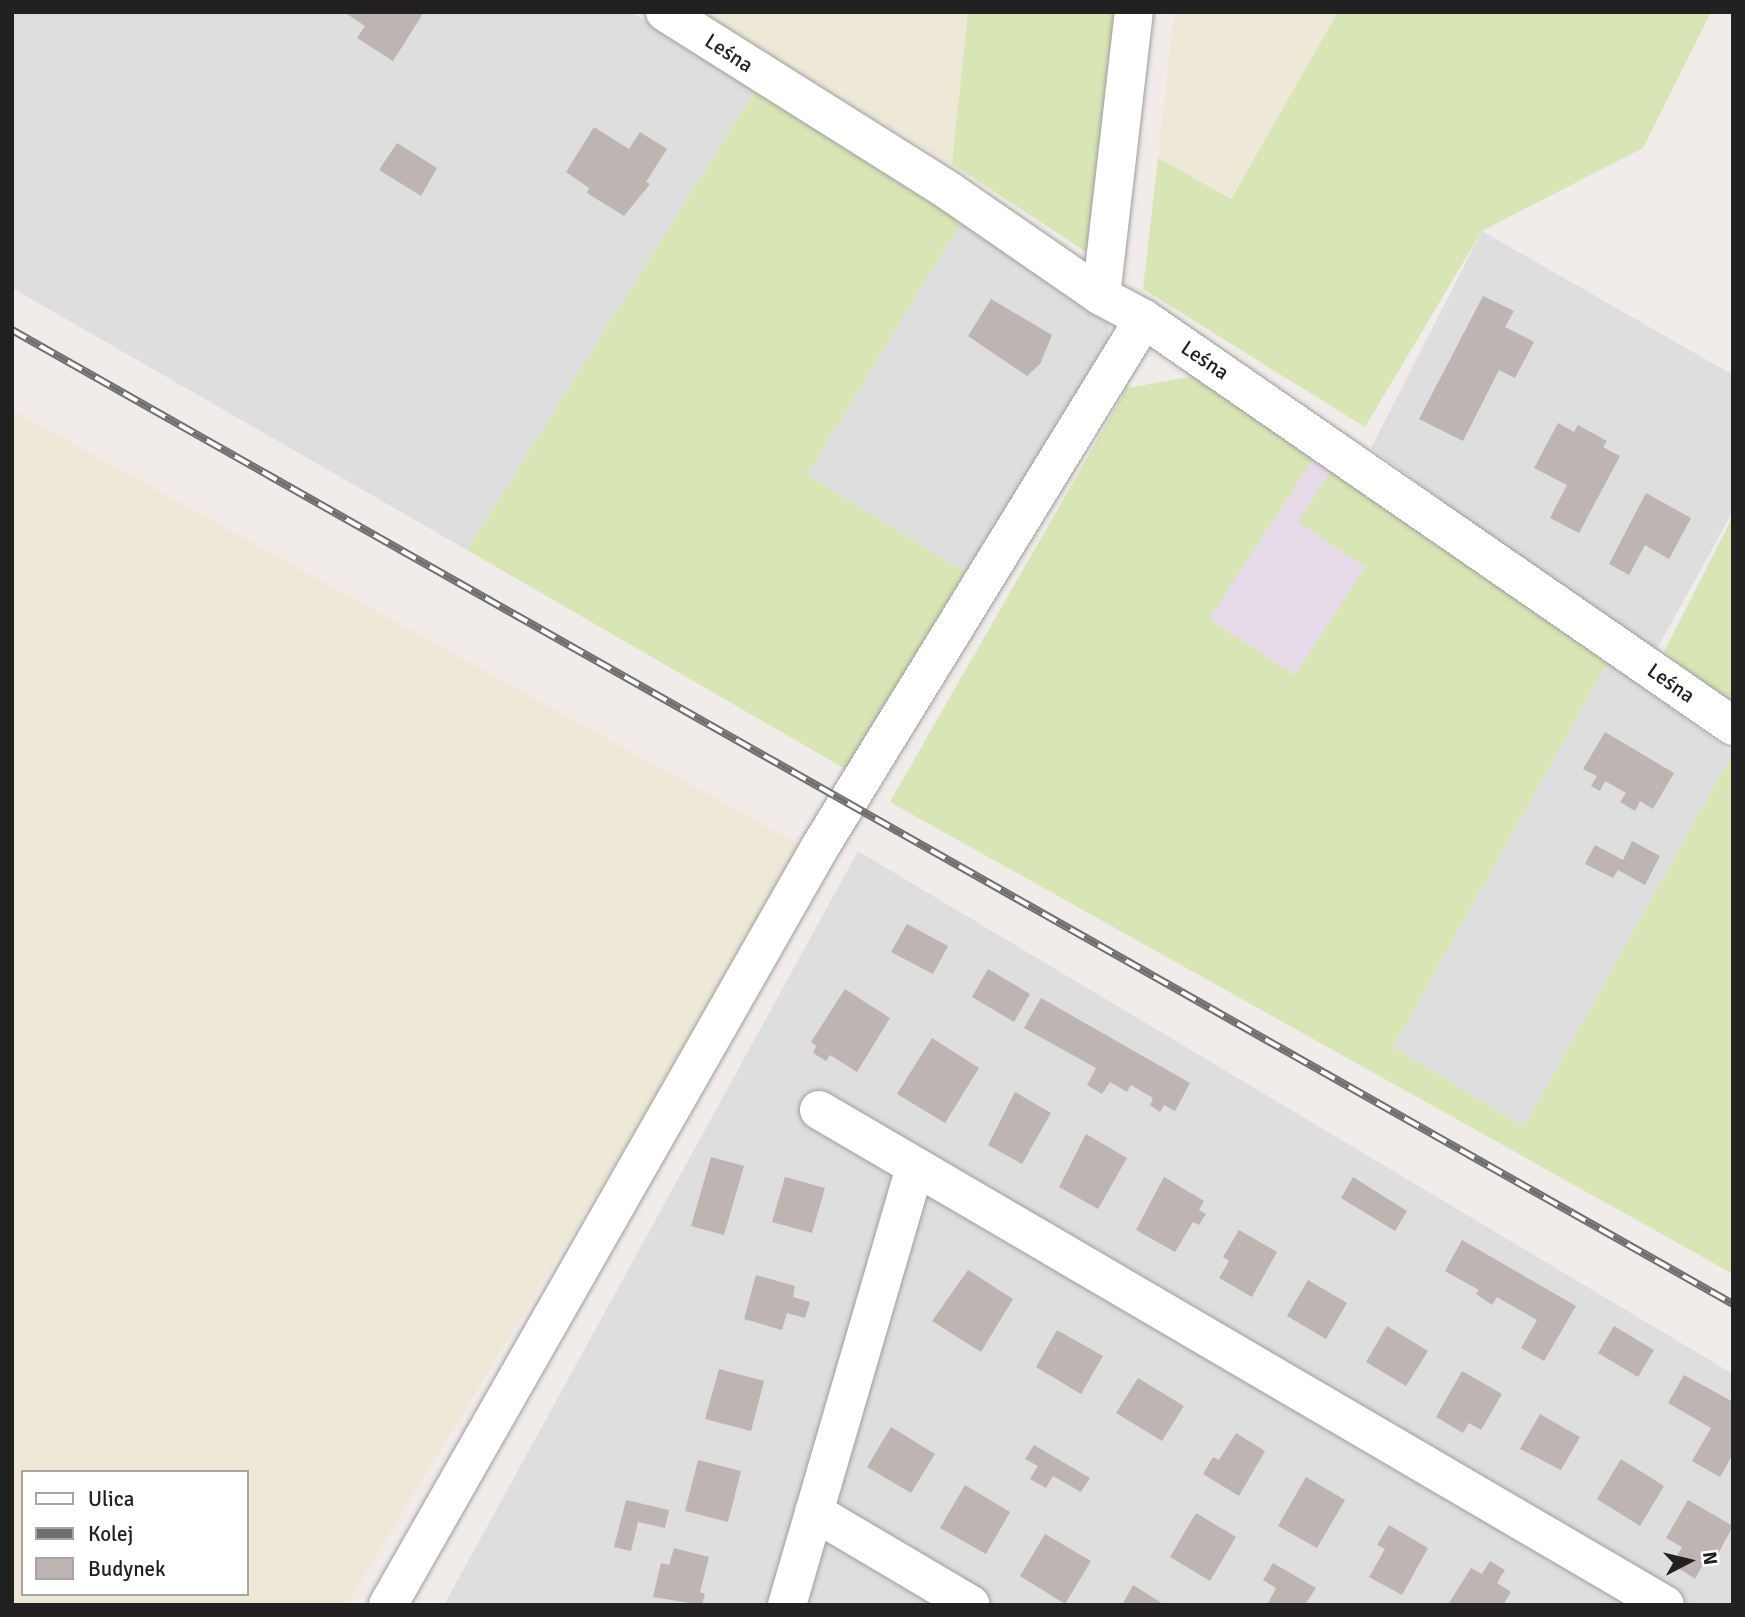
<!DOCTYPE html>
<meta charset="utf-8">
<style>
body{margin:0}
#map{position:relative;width:1745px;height:1617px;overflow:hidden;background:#f1ece9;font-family:Signika,sans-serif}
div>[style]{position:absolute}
.residential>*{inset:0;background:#dfdede}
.industrial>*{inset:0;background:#e8dbe9}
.farmland>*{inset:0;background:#ede9d6}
.grass>*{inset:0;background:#d8e5b4}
.building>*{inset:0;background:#beb4b2}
.roads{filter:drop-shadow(0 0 2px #9e9e9e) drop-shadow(0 0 2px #9e9e9e)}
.minor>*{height:38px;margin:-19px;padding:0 19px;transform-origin:19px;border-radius:19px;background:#fff}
.rail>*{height:8px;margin-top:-4px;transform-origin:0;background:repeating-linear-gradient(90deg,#fff 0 16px,#6f6f6f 0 32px);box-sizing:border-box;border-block:2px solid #6f6f6f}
span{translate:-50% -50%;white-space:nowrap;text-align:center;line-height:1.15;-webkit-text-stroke:7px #fff;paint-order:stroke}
.street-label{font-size:21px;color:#212121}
.frame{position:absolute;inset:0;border:14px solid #212121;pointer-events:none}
.legend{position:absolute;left:21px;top:1470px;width:228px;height:126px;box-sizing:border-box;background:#fff;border:2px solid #a6a6a6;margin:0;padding:9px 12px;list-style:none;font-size:21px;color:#212121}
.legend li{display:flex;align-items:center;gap:14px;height:35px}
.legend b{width:35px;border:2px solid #a6a6a6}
.north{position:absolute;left:1654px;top:1526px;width:70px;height:70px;-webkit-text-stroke:5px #fff;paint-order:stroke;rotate:83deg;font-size:19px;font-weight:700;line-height:28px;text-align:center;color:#212121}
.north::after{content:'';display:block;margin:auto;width:24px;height:32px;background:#212121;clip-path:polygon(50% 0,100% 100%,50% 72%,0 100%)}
</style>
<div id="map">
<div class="residential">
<i style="clip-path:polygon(12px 12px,632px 12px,755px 91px,467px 550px,12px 288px)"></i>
<i style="clip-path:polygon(961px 222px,1109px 315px,1108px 354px,971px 576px,806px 476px)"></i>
<i style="clip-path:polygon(1482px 231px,1733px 375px,1733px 511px,1653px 656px,1371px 448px)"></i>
<i style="clip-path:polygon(1608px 662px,1733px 753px,1524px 1127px,1393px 1047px)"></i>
<i style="clip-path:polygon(858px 851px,1733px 1374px,1733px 1605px,444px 1605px)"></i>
</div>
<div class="industrial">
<i style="clip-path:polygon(1318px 451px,1336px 463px,1365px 567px,1295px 675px,1208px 618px)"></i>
</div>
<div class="farmland">
<i style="clip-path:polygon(702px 12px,968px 12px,952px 164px,799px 74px)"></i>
<i style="clip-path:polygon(1174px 12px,1338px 12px,1230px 199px,1158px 158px)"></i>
<i style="clip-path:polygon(evenodd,12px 410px,807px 849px,346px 1605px,12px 1605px,12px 410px,23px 1472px,247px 1472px,247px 1594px,23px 1594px,23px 1472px)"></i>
</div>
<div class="grass">
<i style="clip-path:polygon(968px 12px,1121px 12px,1097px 230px,1086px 252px,952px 164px)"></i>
<i style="clip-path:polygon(1338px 12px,1711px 12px,1643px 148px,1482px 231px,1365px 427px,1143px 289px,1158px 158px,1231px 199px)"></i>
<i style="clip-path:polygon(755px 91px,961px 222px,807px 475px,971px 576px,847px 770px,467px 550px)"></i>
<i style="clip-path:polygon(1202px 375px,1318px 451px,1209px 619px,1295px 675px,1365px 567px,1298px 522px,1336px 463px,1608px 662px,1393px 1047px,1524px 1127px,1733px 753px,1733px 1274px,890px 802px,1127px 388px)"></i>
<i style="clip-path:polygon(1733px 516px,1733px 705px,1664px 652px)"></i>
</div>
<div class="building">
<i style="clip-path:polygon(344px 12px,424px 12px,393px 61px,357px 38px,365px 26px)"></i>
<i style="clip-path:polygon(594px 127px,629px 149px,640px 132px,667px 149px,646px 182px,650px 184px,624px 216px,587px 193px,589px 188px,566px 172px)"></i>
<i style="clip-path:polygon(397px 143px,437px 168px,421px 196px,379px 170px)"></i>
<i style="clip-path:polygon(1483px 296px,1514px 311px,1505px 327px,1534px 342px,1515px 378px,1499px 370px,1463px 441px,1419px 419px)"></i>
<i style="clip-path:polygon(991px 299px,1052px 335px,1040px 364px,1027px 376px,968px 336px)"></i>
<i style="clip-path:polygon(1558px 423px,1574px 432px,1578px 425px,1607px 441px,1603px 447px,1620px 456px,1579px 533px,1550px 518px,1567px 485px,1534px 468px)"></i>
<i style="clip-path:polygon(1646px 493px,1691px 518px,1669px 559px,1645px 545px,1629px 575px,1609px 564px)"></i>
<i style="clip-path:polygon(1605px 732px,1674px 773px,1653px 809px,1640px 801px,1635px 811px,1620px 802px,1626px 793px,1605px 781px,1600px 791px,1591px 786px,1597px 776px,1583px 769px)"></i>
<i style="clip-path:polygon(1632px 841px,1660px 856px,1645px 885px,1618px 870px,1613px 878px,1585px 864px,1595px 845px,1623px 860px)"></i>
<i style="clip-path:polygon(907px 924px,948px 946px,933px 974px,891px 952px)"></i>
<i style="clip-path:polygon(988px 969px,1030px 994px,1014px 1022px,972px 997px)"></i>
<i style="clip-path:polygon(845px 989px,890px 1018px,857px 1072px,830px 1055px,826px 1061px,813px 1053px,816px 1046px,811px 1042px)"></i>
<i style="clip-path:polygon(1041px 998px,1190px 1083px,1175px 1111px,1164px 1105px,1160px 1112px,1150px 1105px,1153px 1098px,1131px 1085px,1127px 1092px,1110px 1082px,1102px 1094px,1087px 1085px,1096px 1068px,1024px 1028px)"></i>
<i style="clip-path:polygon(932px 1038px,979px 1068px,945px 1123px,897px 1094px)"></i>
<i style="clip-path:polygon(1015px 1092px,1051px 1113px,1022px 1164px,988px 1145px)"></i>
<i style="clip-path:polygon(1086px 1134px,1127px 1158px,1098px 1209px,1059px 1187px)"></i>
<i style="clip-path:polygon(711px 1157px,744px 1166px,724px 1235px,691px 1226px)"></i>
<i style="clip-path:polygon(785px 1177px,825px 1188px,812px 1233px,772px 1222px)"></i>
<i style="clip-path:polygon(1164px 1177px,1204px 1201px,1199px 1210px,1206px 1214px,1199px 1225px,1193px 1222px,1175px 1252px,1136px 1230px)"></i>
<i style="clip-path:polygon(1353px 1177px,1407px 1211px,1395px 1231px,1341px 1198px)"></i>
<i style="clip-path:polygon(1239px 1230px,1277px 1252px,1252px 1297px,1219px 1278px,1229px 1261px,1223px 1257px)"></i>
<i style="clip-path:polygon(1462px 1240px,1576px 1306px,1544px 1361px,1521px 1348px,1537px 1320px,1497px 1297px,1492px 1305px,1476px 1294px,1479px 1290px,1445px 1271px)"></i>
<i style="clip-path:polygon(968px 1270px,1013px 1299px,981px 1352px,932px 1321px)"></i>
<i style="clip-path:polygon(756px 1275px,795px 1286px,793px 1297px,810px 1302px,805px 1318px,787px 1313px,782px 1330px,744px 1319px)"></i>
<i style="clip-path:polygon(1308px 1280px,1347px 1303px,1326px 1339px,1287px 1316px)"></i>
<i style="clip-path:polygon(1387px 1326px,1428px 1351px,1406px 1386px,1366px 1362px)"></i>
<i style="clip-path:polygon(1614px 1326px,1654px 1350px,1638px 1377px,1598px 1353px)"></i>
<i style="clip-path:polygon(1057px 1330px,1103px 1356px,1081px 1394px,1036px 1367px)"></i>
<i style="clip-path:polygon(719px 1369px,764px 1381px,751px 1431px,705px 1419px)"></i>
<i style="clip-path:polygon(1462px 1371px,1502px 1394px,1481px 1430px,1469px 1423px,1463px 1433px,1436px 1417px)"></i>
<i style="clip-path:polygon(1684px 1375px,1733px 1402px,1733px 1454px,1720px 1477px,1692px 1461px,1711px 1428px,1668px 1403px)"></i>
<i style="clip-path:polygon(1138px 1378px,1184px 1406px,1162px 1441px,1116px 1413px)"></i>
<i style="clip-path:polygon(1540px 1414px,1580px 1437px,1561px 1470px,1520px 1449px)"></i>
<i style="clip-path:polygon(891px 1427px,935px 1454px,911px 1493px,867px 1467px)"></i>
<i style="clip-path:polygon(1236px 1433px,1265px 1451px,1239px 1496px,1203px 1474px,1213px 1457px,1219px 1460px)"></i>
<i style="clip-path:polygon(1034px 1445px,1090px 1478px,1081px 1492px,1053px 1476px,1046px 1488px,1030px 1479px,1038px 1466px,1025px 1459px)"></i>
<i style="clip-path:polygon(1621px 1459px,1664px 1486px,1640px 1526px,1597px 1499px)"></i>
<i style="clip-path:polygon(698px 1460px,741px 1471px,728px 1522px,685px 1511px)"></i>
<i style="clip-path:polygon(1306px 1477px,1345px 1500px,1317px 1548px,1278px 1526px)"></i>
<i style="clip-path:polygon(965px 1485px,1010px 1512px,986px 1554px,940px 1528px)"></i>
<i style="clip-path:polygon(626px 1500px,669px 1510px,665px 1528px,638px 1522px,631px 1551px,614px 1547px)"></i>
<i style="clip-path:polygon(1688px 1500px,1733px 1526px,1712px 1565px,1705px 1561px,1695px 1579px,1672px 1564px,1682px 1547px,1666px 1538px)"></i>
<i style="clip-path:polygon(1196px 1513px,1236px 1537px,1210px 1581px,1170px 1557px)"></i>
<i style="clip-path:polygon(1389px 1525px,1428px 1548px,1402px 1595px,1369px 1577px,1385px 1549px,1377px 1545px)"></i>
<i style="clip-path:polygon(1045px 1534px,1091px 1561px,1065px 1604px,1020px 1576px)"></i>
<i style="clip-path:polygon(674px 1548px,709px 1557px,700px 1592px,705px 1594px,702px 1605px,653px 1597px,661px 1563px,669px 1565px)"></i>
<i style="clip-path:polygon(1490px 1561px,1505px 1570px,1497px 1583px,1511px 1592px,1503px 1605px,1449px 1603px,1471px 1568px,1482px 1574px)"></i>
<i style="clip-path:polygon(1273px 1563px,1316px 1588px,1305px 1605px,1267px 1605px,1276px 1588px,1263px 1580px)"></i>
<i style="clip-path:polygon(1133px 1585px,1165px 1605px,1122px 1605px)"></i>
</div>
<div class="roads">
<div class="minor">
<i style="left:665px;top:12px;width:336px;rotate:32.2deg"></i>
<i style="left:949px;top:191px;width:185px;rotate:34.6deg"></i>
<i style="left:1101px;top:296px;width:49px;rotate:28.1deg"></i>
<i style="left:1144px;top:319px;width:716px;rotate:34.64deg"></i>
<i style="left:1101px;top:296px;width:286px;rotate:-83.4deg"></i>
<i style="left:819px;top:1110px;width:980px;rotate:30.33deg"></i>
<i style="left:814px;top:1512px;width:182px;rotate:30.6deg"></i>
<i style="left:388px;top:1605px;width:872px;rotate:-60.32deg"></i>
<i style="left:820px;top:847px;width:619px;rotate:-58.47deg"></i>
<i style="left:787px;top:1605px;width:456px;rotate:-73.7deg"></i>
</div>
</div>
<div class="rail">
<i style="left:12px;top:330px;width:1978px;rotate:29.51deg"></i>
</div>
<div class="street-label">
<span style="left:729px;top:53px;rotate:33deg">Leśna</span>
<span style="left:1205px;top:360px;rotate:34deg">Leśna</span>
<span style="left:1671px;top:683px;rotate:35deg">Leśna</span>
</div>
<div class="frame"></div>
<ul class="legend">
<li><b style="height:9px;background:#fff"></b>Ulica</li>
<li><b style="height:9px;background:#6f6f6f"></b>Kolej</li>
<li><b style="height:19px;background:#beb4b2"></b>Budynek</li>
</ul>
<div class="north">N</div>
</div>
